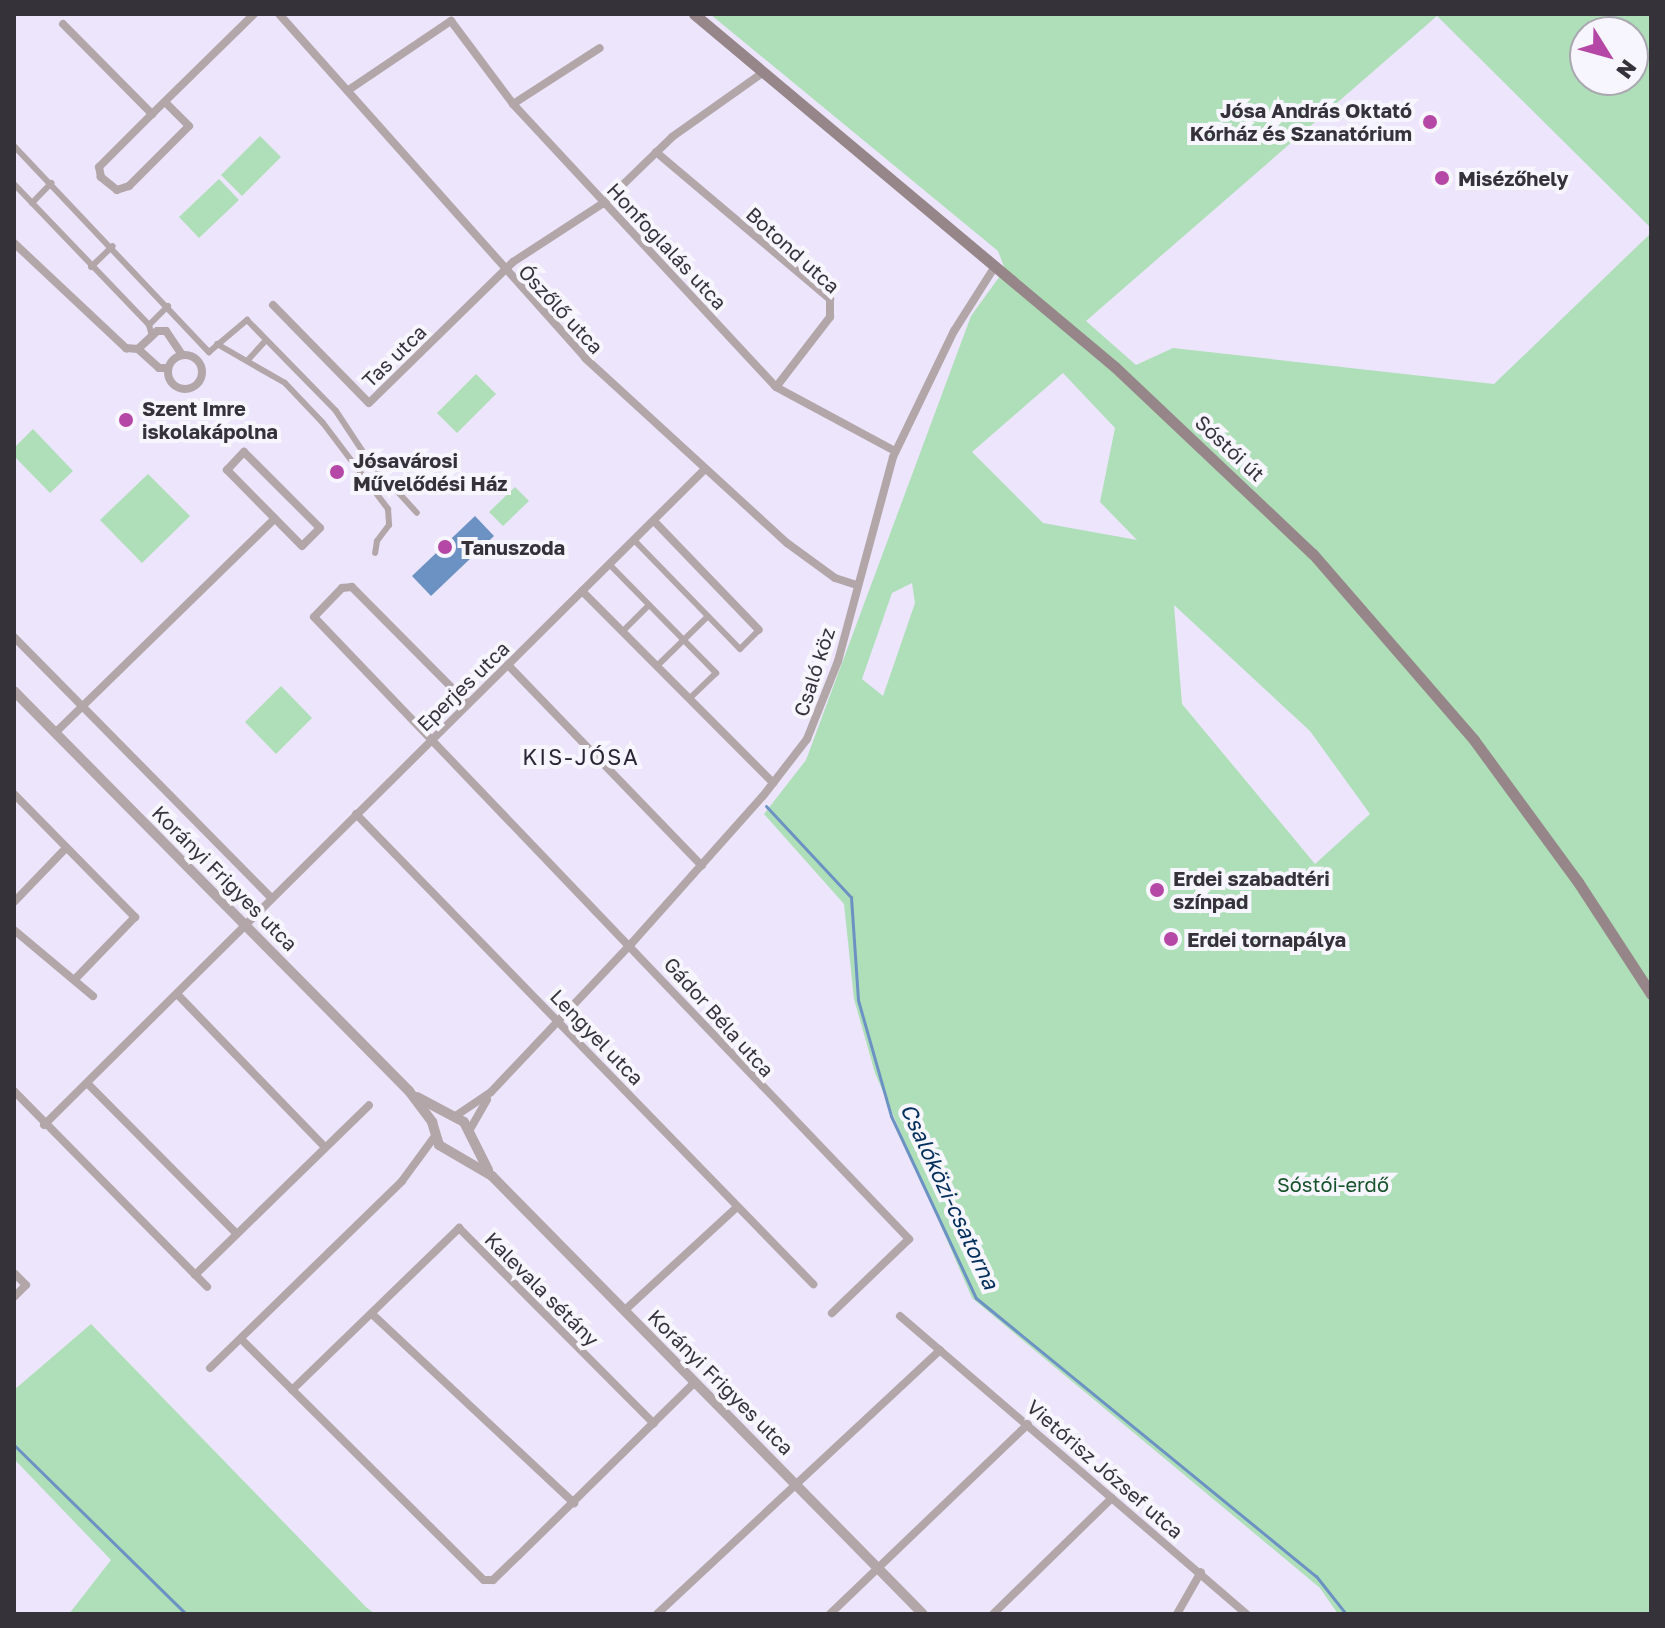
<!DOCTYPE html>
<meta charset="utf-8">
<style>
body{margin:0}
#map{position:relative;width:1665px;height:1628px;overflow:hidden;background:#ece5fb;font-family:"Golos Text",sans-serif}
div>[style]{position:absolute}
.green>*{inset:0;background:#afdfb9}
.water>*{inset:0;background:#6b92c3}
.stream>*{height:3px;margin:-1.5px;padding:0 1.5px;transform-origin:1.5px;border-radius:1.5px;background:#6b92c3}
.pedestrian>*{height:6px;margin:-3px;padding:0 3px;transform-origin:3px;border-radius:3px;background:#b2a6a8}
.minor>*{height:8px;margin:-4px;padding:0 4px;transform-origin:4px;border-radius:4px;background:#b2a6a8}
.minor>.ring{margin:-4px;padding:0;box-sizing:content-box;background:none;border:8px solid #b2a6a8;border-radius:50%}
.tertiary>*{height:10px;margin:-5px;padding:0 5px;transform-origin:5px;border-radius:5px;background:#b2a6a8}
.secondary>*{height:11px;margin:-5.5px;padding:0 5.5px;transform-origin:5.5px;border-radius:5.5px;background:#978689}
.dots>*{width:22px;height:22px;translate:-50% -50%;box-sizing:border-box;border:4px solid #f7f5fd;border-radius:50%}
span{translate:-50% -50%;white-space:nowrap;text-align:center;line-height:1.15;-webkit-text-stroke:8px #f7f5fd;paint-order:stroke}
.poi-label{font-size:20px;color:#35323a;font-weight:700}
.right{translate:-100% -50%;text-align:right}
.left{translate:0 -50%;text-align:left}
.street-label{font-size:20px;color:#35323a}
.park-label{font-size:20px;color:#17542b}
.neighbourhood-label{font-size:22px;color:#2b2636;letter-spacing:2px}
.water-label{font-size:22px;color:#042f5c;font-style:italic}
.frame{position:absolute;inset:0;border:16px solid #35323a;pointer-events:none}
.north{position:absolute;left:1569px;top:16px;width:80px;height:80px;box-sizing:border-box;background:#f7f5fd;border:2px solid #a9a7af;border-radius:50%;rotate:127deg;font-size:22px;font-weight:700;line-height:32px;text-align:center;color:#35323a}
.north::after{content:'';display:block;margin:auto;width:28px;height:36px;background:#b548a7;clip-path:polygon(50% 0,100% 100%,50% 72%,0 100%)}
</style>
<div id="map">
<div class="green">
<i style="clip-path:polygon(evenodd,710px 14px,1651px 14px,1651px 228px,1437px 16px,1086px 321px,1136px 365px,1173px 348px,1494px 384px,1651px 233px,1651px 1614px,1338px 1614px,1320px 1588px,972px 1298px,875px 1073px,854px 999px,844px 904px,764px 814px,806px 760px,971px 316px,1005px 269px,998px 251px,710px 14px,1585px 32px,1633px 32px,1633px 80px,1585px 80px,1585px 32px,710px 14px,1063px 373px,1115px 428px,1100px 502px,1137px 540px,1043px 523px,972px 452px,1063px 373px,710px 14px,912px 583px,915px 603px,883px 696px,862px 679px,892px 593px,912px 583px,710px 14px,1174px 605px,1310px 731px,1370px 814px,1315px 864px,1182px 704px,1174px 605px)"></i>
<i style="clip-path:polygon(260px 136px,281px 157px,242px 196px,221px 175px)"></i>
<i style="clip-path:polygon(219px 179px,239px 200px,199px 238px,179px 217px)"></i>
<i style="clip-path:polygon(476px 374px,496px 394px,457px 433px,437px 413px)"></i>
<i style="clip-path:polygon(33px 429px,73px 471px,50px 493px,14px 456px,14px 448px)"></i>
<i style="clip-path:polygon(148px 474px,190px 516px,142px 563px,100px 520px)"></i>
<i style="clip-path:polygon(515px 487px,529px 501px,503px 526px,489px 512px)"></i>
<i style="clip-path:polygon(281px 686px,312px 718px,276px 754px,245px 722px)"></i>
<i style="clip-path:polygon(91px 1324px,366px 1607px,375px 1614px,69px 1614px,111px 1560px,14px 1459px,14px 1390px)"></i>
</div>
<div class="water">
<i style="clip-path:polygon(475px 516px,494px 536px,431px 596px,412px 576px)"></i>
</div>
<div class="stream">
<i style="left:766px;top:806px;width:125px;rotate:47deg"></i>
<i style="left:851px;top:897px;width:103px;rotate:86.1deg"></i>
<i style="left:858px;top:1000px;width:121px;rotate:74.1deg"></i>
<i style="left:891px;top:1116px;width:201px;rotate:65deg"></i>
<i style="left:976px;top:1298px;width:439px;rotate:39.3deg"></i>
<i style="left:1316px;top:1576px;width:48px;rotate:51.7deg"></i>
<i style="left:14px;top:1445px;width:241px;rotate:44.5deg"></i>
</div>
<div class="pedestrian">
<i style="left:14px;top:146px;width:284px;rotate:46.6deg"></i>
<i style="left:209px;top:352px;width:50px;rotate:-40.1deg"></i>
<i style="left:247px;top:320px;width:127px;rotate:45.6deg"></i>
<i style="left:336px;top:411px;width:56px;rotate:56.6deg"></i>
<i style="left:367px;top:458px;width:74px;rotate:47.7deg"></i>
<i style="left:14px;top:184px;width:195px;rotate:46.2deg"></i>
<i style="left:149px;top:325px;width:11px;rotate:75deg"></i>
<i style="left:32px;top:203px;width:28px;rotate:-46deg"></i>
<i style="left:91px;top:267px;width:30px;rotate:-44deg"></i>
<i style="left:149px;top:325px;width:27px;rotate:-45deg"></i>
<i style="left:217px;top:344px;width:78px;rotate:29.8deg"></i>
<i style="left:285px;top:383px;width:55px;rotate:46.5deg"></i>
<i style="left:323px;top:423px;width:108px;rotate:52.9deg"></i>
<i style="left:388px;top:509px;width:16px;rotate:86deg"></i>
<i style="left:389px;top:525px;width:20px;rotate:127deg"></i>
<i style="left:377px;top:541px;width:12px;rotate:99deg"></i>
<i style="left:248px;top:360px;width:27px;rotate:-48deg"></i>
<i style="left:634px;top:540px;width:152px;rotate:45.8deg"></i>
<i style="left:740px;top:649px;width:27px;rotate:-45deg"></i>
<i style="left:609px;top:564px;width:153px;rotate:45.5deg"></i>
<i style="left:716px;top:673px;width:37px;rotate:136deg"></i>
<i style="left:622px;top:632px;width:38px;rotate:-45deg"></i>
<i style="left:657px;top:666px;width:71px;rotate:-44.4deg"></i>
</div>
<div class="minor">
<i style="left:279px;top:14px;width:460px;rotate:48.3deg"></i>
<i style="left:585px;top:358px;width:274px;rotate:42.5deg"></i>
<i style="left:787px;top:543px;width:59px;rotate:36.1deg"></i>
<i style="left:835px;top:578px;width:22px;rotate:18deg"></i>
<i style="left:63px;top:24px;width:127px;rotate:45.3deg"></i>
<i style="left:350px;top:89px;width:122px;rotate:-34deg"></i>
<i style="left:451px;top:21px;width:104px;rotate:53.2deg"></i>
<i style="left:513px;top:104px;width:386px;rotate:47.1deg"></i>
<i style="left:776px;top:387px;width:135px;rotate:28.3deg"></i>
<i style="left:165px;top:102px;width:34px;rotate:45deg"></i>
<i style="left:189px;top:126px;width:85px;rotate:135deg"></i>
<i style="left:129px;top:186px;width:13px;rotate:162deg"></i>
<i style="left:117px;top:190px;width:21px;rotate:-141deg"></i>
<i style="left:101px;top:177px;width:10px;rotate:-101deg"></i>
<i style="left:99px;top:167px;width:75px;rotate:-45deg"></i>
<i style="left:152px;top:114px;width:143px;rotate:-44.4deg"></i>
<i style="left:513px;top:104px;width:103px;rotate:-32.8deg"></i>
<i style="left:656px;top:152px;width:228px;rotate:40.2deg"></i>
<i style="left:830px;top:299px;width:18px;rotate:90deg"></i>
<i style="left:830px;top:317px;width:88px;rotate:127.6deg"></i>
<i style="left:14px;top:243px;width:154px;rotate:43.2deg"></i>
<i style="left:126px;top:348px;width:12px;rotate:5deg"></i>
<i style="left:138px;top:349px;width:28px;rotate:42deg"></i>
<i style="left:159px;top:368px;width:9px"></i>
<i style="left:273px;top:305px;width:137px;rotate:45.6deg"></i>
<i style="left:369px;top:403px;width:202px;rotate:-44.4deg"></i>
<i style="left:513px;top:262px;width:110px;rotate:-33.1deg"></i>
<i style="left:605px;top:202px;width:93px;rotate:-44.1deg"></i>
<i style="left:672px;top:137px;width:109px;rotate:-35.3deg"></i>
<i style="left:138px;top:349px;width:26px;rotate:-43deg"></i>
<i style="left:157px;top:331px;width:9px"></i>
<i style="left:166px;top:331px;width:29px;rotate:56deg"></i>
<i class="ring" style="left:168px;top:355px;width:26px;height:26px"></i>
<i style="left:244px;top:452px;width:107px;rotate:45deg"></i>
<i style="left:320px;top:528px;width:25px;rotate:135deg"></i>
<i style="left:302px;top:546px;width:107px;rotate:-134.6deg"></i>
<i style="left:227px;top:470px;width:25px;rotate:-47deg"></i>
<i style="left:654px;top:521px;width:151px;rotate:46.1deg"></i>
<i style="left:582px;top:591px;width:271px;rotate:45.1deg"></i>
<i style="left:14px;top:637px;width:365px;rotate:45.4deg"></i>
<i style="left:508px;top:665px;width:279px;rotate:46deg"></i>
<i style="left:468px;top:704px;width:165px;rotate:-134.8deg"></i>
<i style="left:352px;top:587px;width:10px;rotate:174deg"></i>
<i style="left:342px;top:588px;width:40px;rotate:134deg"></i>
<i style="left:314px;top:617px;width:861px;rotate:46.27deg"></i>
<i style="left:909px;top:1239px;width:107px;rotate:136.1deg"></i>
<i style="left:55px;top:733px;width:306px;rotate:-44.3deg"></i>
<i style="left:14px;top:794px;width:173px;rotate:45.5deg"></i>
<i style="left:135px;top:917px;width:85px;rotate:134deg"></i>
<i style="left:356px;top:814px;width:656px;rotate:45.8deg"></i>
<i style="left:14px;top:902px;width:75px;rotate:-46.1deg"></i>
<i style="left:14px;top:930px;width:103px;rotate:39.9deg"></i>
<i style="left:178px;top:995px;width:211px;rotate:46deg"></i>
<i style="left:88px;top:1084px;width:211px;rotate:45.2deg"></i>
<i style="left:14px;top:1091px;width:275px;rotate:45.4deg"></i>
<i style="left:454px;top:1117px;width:45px;rotate:-34deg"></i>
<i style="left:491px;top:1092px;width:204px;rotate:-46.6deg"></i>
<i style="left:631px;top:944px;width:198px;rotate:-48.3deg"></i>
<i style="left:763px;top:796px;width:72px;rotate:-52.3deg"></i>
<i style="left:807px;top:739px;width:84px;rotate:-68.3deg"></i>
<i style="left:838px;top:661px;width:211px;rotate:-74.9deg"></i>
<i style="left:893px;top:457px;width:140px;rotate:-64.2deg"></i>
<i style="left:954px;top:331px;width:75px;rotate:-57.6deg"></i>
<i style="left:44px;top:1125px;width:930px;rotate:-44.78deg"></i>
<i style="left:469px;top:1131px;width:36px;rotate:-60deg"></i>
<i style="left:195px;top:1275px;width:243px;rotate:-44.3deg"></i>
<i style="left:14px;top:1297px;width:17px;rotate:-45deg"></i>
<i style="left:26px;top:1285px;width:16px;rotate:-135deg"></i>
<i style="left:625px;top:1310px;width:152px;rotate:-42.6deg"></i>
<i style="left:372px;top:1314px;width:277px;rotate:43.1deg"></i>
<i style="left:900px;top:1316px;width:457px;rotate:40.7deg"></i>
<i style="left:241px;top:1339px;width:342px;rotate:44.8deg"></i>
<i style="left:484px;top:1580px;width:9px"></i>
<i style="left:493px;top:1580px;width:35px;rotate:-44deg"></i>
<i style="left:518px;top:1556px;width:248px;rotate:-44.5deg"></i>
<i style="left:210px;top:1368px;width:268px;rotate:-44.2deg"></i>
<i style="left:402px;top:1181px;width:56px;rotate:-53.7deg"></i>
<i style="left:292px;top:1390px;width:233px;rotate:-44.1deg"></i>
<i style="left:459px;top:1228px;width:276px;rotate:45.1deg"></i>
<i style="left:657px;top:1614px;width:387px;rotate:-43deg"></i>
<i style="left:830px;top:1614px;width:274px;rotate:-43.8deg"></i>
<i style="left:993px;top:1614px;width:166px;rotate:-44.3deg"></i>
<i style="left:1177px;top:1614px;width:48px;rotate:-60.3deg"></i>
</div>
<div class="tertiary">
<i style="left:14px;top:691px;width:562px;rotate:45.36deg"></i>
<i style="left:409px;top:1091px;width:39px;rotate:53deg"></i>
<i style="left:432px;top:1122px;width:24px;rotate:73deg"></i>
<i style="left:439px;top:1145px;width:61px;rotate:30.3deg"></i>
<i style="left:492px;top:1176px;width:614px;rotate:45.46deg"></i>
<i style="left:417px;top:1097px;width:53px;rotate:28deg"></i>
<i style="left:464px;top:1122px;width:54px;rotate:63.4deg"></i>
</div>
<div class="secondary">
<i style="left:694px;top:14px;width:549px;rotate:39.98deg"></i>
<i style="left:1115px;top:367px;width:272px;rotate:43.4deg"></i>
<i style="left:1313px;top:554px;width:246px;rotate:49.1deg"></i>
<i style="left:1474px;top:740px;width:176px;rotate:53.8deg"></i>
<i style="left:1578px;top:882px;width:134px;rotate:56.9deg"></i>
</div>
<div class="dots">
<i style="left:1430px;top:122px;background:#b548a7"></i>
<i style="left:1442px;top:178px;background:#b548a7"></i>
<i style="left:126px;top:420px;background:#b548a7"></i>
<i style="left:337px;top:472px;background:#b548a7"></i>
<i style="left:445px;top:547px;background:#b548a7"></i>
<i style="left:1157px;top:890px;background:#b548a7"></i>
<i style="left:1171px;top:939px;background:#b548a7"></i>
</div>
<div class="poi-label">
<span class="right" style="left:1412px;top:122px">Jósa András Oktató<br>Kórház és Szanatórium</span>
<span class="left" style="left:1458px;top:178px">Misézőhely</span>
<span class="left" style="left:142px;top:420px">Szent Imre<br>iskolakápolna</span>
<span class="left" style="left:353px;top:472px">Jósavárosi<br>Művelődési Ház</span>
<span class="left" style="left:461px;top:547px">Tanuszoda</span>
<span class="left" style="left:1173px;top:890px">Erdei szabadtéri<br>színpad</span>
<span class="left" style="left:1187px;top:939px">Erdei tornapálya</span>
</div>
<div class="street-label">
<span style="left:667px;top:246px;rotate:47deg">Honfoglalás utca</span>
<span style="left:793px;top:250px;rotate:42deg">Botond utca</span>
<span style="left:561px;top:309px;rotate:47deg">Ószőlő utca</span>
<span style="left:394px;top:356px;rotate:-44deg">Tas utca</span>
<span style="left:1230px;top:448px;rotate:43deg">Sóstói út</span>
<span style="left:814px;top:672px;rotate:-72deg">Csaló köz</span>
<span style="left:463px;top:686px;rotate:-44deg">Eperjes utca</span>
<span style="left:225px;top:878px;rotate:45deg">Korányi Frigyes utca</span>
<span style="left:719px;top:1017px;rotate:48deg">Gádor Béla utca</span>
<span style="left:597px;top:1037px;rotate:46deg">Lengyel utca</span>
<span style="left:542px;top:1289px;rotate:45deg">Kalevala sétány</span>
<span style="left:721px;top:1382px;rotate:45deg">Korányi Frigyes utca</span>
<span style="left:1105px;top:1469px;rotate:41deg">Vietórisz József utca</span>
</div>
<div class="park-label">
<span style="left:1333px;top:1184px">Sóstói-erdő</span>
</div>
<div class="neighbourhood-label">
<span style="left:581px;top:757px">KIS-JÓSA</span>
</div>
<div class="water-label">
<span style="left:950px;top:1196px;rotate:65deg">Csalóközi-csatorna</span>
</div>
<div class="frame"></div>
<div class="north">N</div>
</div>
